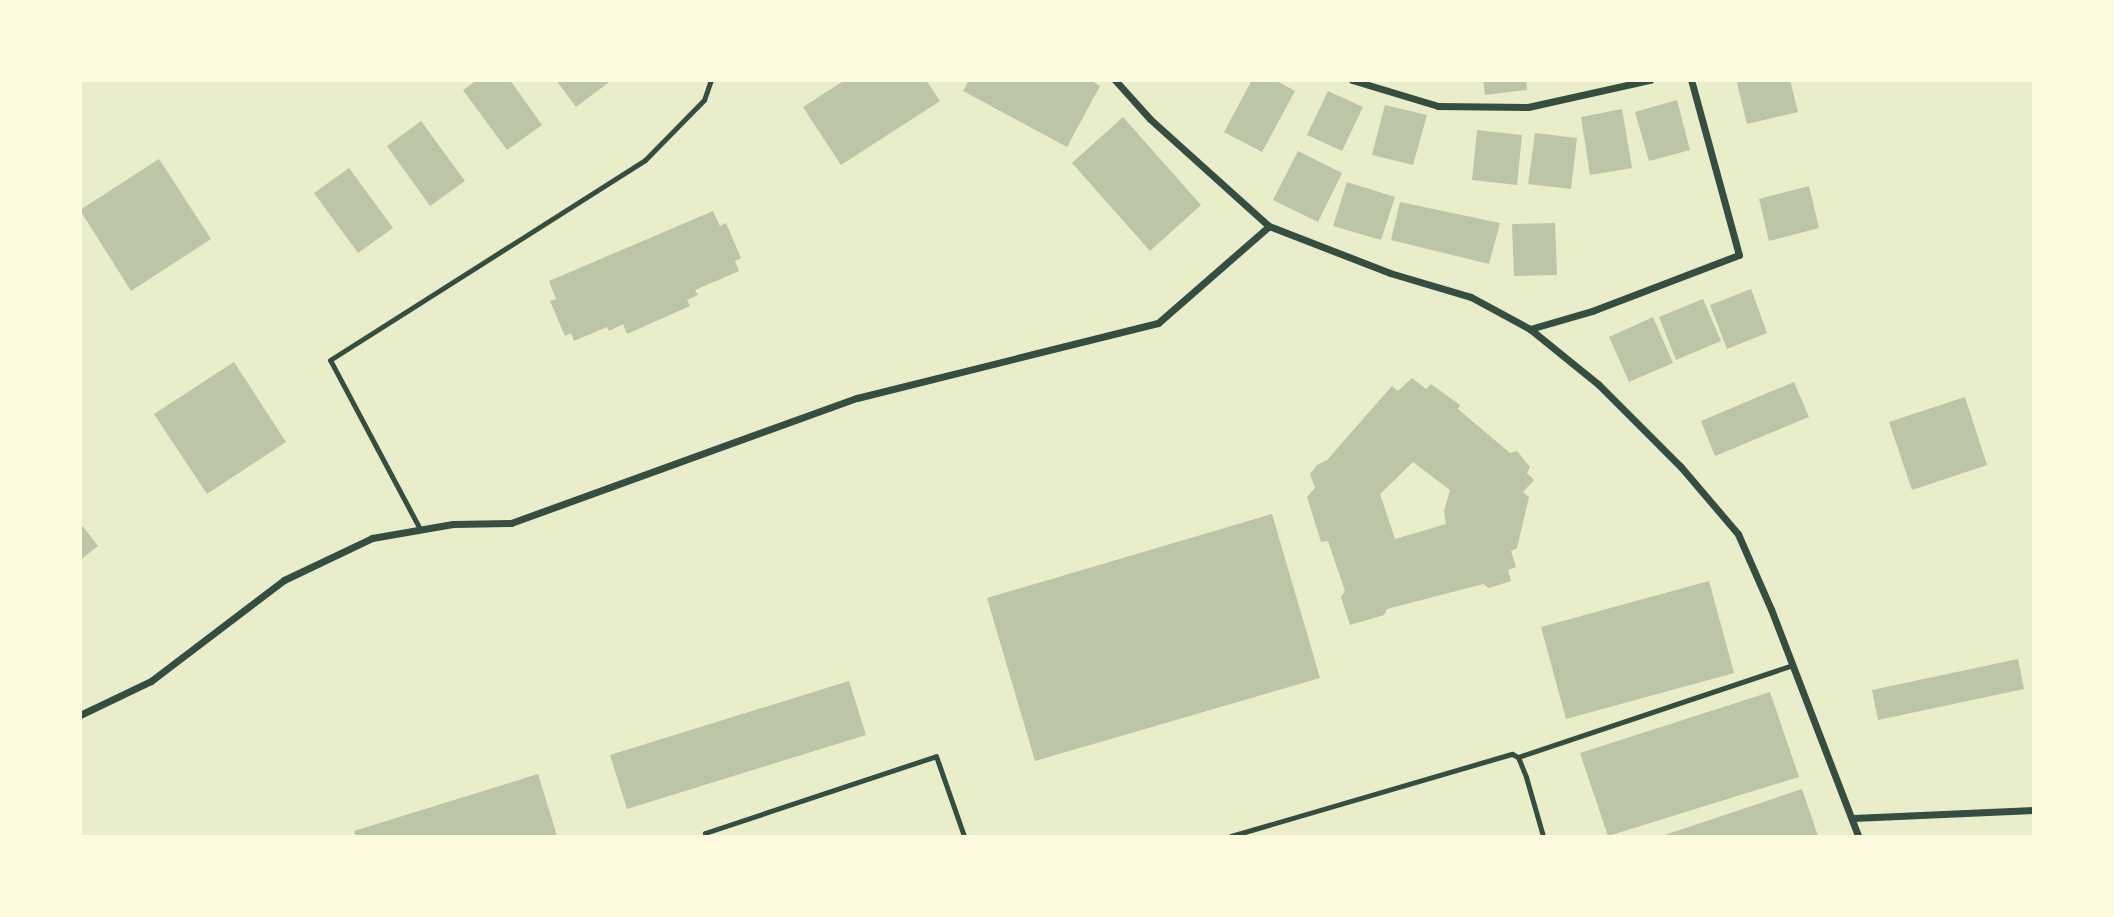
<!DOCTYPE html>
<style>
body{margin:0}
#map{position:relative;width:2114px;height:917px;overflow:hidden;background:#e9edc9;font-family:Rubik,sans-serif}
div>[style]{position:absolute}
.building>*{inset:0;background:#bcc5a7}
.service>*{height:5px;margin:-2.5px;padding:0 2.5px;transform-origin:2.5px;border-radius:2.5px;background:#344e41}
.minor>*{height:7px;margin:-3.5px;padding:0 3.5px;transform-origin:3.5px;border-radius:3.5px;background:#344e41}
span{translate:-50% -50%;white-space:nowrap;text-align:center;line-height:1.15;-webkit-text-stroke:7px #fefae0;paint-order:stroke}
.frame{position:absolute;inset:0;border:82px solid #fefae0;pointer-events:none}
</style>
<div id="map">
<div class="building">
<i style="clip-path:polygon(477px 80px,510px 80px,542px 125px,507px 150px,463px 90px)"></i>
<i style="clip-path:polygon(556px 80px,612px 80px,576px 107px)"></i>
<i style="clip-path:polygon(845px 80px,926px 80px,940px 101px,841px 165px,803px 107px)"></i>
<i style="clip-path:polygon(969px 80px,1090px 80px,1100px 86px,1067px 147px,963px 91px)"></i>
<i style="clip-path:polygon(1252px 80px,1275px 80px,1295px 91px,1262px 152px,1224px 132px)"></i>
<i style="clip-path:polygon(1483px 80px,1526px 80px,1527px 90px,1485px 95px)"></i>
<i style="clip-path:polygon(1746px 80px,1790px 80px,1798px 112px,1747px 124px,1737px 83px)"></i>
<i style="clip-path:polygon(1328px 91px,1363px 107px,1342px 151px,1307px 135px)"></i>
<i style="clip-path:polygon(1677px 100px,1690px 150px,1649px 161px,1635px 112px)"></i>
<i style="clip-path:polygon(1385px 105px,1427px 115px,1413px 165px,1372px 155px)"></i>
<i style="clip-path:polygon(1622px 109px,1632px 168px,1590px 175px,1581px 117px)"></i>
<i style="clip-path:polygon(1123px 117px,1201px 205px,1150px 251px,1072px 163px)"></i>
<i style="clip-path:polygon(421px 121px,465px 181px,430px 206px,387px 146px)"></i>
<i style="clip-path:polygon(1477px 130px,1522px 135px,1517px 185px,1472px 180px)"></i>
<i style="clip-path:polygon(1535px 133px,1577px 138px,1571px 189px,1528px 184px)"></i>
<i style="clip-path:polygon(1298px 151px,1342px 173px,1318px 222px,1273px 200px)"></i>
<i style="clip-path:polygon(159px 159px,211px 239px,131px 291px,80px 210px)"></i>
<i style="clip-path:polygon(349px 168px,393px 228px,358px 253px,314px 193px)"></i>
<i style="clip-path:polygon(1347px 182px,1395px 197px,1381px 240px,1333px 226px)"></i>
<i style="clip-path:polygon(1809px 186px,1819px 228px,1769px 241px,1759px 199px)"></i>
<i style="clip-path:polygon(1400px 202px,1500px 223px,1489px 264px,1391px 240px)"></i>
<i style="clip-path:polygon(713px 211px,720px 226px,726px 223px,741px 258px,735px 261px,739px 271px,695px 290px,698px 295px,687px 300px,690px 306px,627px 334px,623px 324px,609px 331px,607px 327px,574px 341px,571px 333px,565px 336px,550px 301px,556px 299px,549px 281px)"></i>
<i style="clip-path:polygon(1555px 223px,1557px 275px,1514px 276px,1512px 224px)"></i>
<i style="clip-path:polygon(1751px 289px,1767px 333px,1727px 349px,1710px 305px)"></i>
<i style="clip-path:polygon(1703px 299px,1721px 341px,1676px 360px,1659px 317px)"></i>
<i style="clip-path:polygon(1653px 317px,1673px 363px,1629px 382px,1609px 337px)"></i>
<i style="clip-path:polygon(234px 362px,286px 442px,207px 494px,154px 414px)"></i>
<i style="clip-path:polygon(evenodd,1412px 378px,1426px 389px,1431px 384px,1460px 405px,1458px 409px,1510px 453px,1517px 451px,1530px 467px,1527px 473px,1534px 480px,1523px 492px,1529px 497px,1517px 548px,1511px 551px,1516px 567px,1508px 570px,1511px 581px,1489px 588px,1483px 584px,1387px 609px,1384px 615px,1350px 625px,1341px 597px,1345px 591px,1328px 541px,1321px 542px,1307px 497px,1315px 488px,1310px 474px,1317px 465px,1327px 460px,1392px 386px,1398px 391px,1412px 378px,1413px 462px,1450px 490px,1444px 511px,1446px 524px,1395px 539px,1380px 494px,1413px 462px)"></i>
<i style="clip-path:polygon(1794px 382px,1809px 417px,1715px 456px,1701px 421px)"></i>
<i style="clip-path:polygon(1965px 397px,1987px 465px,1912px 490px,1889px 422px)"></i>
<i style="clip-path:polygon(1272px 514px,1320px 678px,1035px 761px,987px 598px)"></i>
<i style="clip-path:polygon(80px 523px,98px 546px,80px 560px)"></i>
<i style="clip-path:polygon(1709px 581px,1734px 673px,1566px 719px,1541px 627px)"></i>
<i style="clip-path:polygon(2018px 659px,2024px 689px,1878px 720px,1872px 690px)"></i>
<i style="clip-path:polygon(849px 681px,866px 735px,627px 809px,610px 755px)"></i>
<i style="clip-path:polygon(1770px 692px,1799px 777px,1608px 836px,1580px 753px)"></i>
<i style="clip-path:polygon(538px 774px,557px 836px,356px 836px,354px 831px)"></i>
<i style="clip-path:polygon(1802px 789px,1818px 836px,1662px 836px)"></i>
</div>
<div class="service">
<i style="left:420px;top:529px;width:191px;rotate:-118deg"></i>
<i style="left:330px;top:360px;width:373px;rotate:-32.4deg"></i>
<i style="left:645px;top:160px;width:84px;rotate:-45.5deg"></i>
<i style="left:704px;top:100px;width:21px;rotate:-71deg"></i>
<i style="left:1518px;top:757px;width:290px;rotate:-18.5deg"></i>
<i style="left:706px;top:836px;width:3px;rotate:-108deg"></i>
<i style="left:705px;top:833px;width:243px;rotate:-18.4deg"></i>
<i style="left:936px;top:756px;width:85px;rotate:70.7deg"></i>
<i style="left:1231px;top:836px;width:293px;rotate:-16.3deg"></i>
<i style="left:1512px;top:754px;width:7px;rotate:27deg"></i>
<i style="left:1518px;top:757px;width:22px;rotate:68deg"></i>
<i style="left:1526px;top:777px;width:61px;rotate:73.9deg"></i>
</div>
<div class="minor">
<i style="left:1115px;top:80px;width:52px;rotate:48.1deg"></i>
<i style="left:1150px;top:119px;width:160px;rotate:42deg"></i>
<i style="left:1269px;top:226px;width:130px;rotate:21.2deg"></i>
<i style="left:1390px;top:273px;width:84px;rotate:16.5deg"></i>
<i style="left:1471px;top:297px;width:67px;rotate:28.5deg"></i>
<i style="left:1530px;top:329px;width:87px;rotate:39deg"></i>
<i style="left:1598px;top:384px;width:117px;rotate:45deg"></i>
<i style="left:1681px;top:467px;width:88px;rotate:49.6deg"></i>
<i style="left:1738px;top:534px;width:82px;rotate:66.3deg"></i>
<i style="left:1771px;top:609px;width:243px;rotate:69deg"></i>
<i style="left:1352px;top:80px;width:90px;rotate:16.8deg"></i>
<i style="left:1438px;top:106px;width:90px;rotate:0.6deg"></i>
<i style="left:1528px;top:107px;width:125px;rotate:-12.5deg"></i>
<i style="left:1530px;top:329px;width:65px;rotate:-16.2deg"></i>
<i style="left:1592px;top:311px;width:157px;rotate:-20.9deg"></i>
<i style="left:1739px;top:255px;width:181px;rotate:-105.3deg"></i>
<i style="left:80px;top:715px;width:79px;rotate:-25.6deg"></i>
<i style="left:151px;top:681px;width:167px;rotate:-37.2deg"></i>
<i style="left:284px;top:580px;width:98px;rotate:-25.5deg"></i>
<i style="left:372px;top:538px;width:82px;rotate:-9.8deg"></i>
<i style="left:453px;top:524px;width:58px;rotate:-1deg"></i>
<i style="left:511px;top:523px;width:368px;rotate:-19.9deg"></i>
<i style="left:857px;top:398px;width:310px;rotate:-14deg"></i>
<i style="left:1158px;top:323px;width:147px;rotate:-41.1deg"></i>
<i style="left:1853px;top:818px;width:181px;rotate:-2.5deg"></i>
</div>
<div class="frame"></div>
</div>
